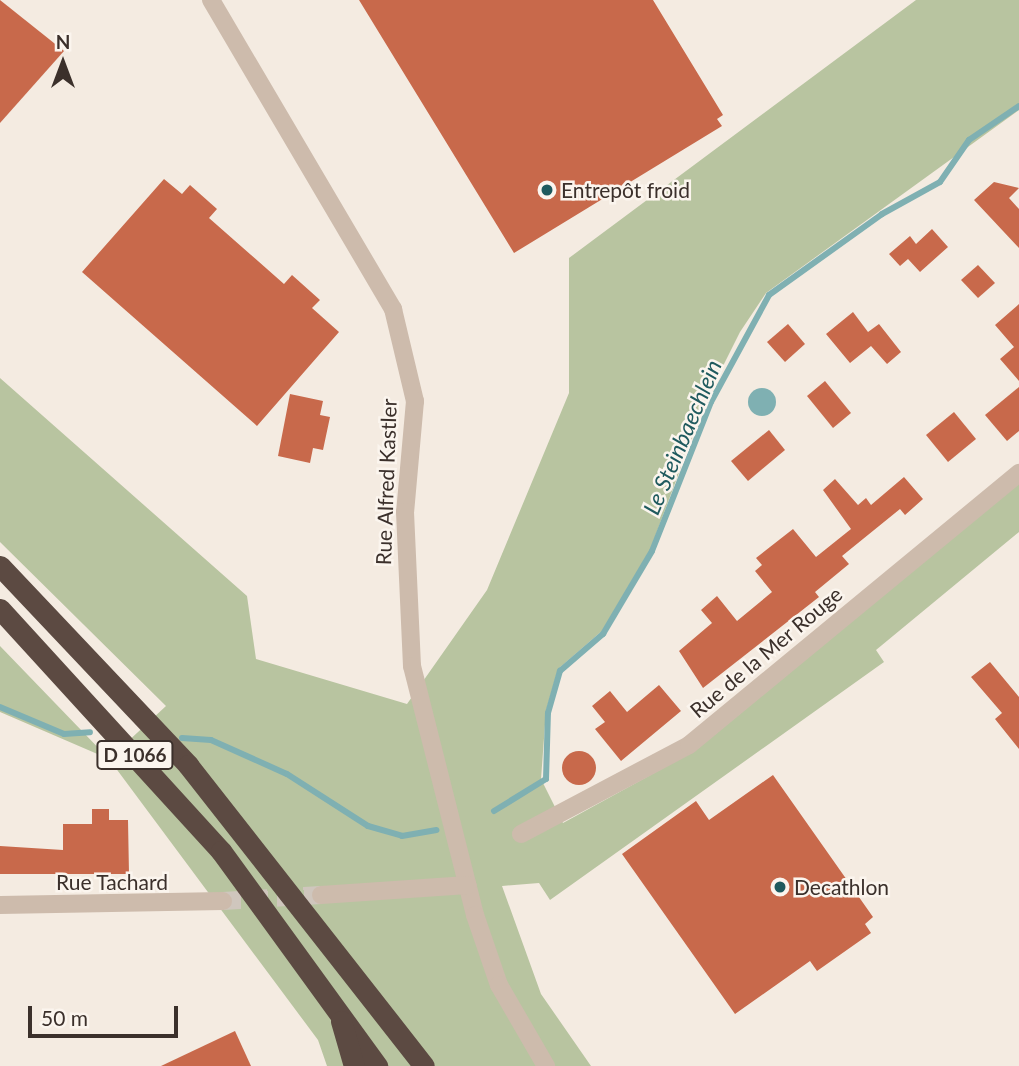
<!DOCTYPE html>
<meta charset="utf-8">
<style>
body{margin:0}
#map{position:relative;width:1019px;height:1066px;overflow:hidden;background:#f4ebe1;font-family:Lato,sans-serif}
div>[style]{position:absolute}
.green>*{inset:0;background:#b8c4a0}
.water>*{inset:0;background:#7fb0b2}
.round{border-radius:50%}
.stream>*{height:6px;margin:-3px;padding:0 3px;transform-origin:3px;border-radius:3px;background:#7fb0b2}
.building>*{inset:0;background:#c8694b}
.minor-tunnel>*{height:18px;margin-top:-9px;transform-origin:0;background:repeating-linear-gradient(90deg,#cfc6bd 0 18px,transparent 0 27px)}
.minor>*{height:18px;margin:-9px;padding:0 9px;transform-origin:9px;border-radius:9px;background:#cdbbac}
.highway>*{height:21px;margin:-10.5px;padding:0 10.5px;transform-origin:10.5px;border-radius:10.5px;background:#5c4a42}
.dots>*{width:19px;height:19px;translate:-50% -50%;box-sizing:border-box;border:4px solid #fbf5ee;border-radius:50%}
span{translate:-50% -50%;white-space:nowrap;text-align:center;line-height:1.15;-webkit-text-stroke:5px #fbf5ee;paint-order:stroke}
.shield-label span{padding:2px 5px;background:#fbf5ee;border:2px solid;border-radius:5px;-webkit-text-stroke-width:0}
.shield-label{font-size:19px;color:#3b302b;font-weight:700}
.poi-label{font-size:21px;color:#3b302b}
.left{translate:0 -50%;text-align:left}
.street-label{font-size:21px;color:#3b302b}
.water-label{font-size:23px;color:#1f5a5e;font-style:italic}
.north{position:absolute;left:28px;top:28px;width:70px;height:70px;-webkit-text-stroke:5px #fbf5ee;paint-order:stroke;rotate:0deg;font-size:19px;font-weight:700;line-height:28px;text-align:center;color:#3b302b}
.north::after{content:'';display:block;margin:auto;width:24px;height:32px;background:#3b302b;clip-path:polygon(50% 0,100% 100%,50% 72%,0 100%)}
.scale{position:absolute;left:28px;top:1006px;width:150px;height:32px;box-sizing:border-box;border:4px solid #3b302b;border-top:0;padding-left:9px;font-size:21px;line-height:24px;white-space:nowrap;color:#3b302b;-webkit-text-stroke:5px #fbf5ee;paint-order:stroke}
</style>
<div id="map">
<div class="green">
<i style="clip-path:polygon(916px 0,1019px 0,1019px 110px,766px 293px,740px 332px,707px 398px,650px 550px,603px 630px,558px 669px,546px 711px,541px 779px,563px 823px,696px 750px,1019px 483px,1019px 532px,876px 650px,884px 662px,550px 900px,539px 883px,502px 886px,541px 994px,591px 1066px,327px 1066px,318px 1040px,109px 759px,0 712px,0 646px,109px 759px,166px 706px,0 542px,0 378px,247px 596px,256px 659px,407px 704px,487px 590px,569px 393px,569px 258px)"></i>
</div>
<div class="water">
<i class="round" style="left:748px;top:388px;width:28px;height:28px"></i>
</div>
<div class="stream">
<i style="left:0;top:707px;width:69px;rotate:22.9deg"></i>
<i style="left:64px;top:734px;width:26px;rotate:-4deg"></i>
<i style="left:182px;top:738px;width:29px;rotate:4deg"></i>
<i style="left:211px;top:740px;width:83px;rotate:24.1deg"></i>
<i style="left:287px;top:774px;width:96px;rotate:32.7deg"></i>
<i style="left:368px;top:826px;width:35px;rotate:16deg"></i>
<i style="left:402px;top:836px;width:35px;rotate:-10deg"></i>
<i style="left:494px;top:811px;width:61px;rotate:-31.6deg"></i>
<i style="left:546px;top:779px;width:66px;rotate:-88.3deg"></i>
<i style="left:548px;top:713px;width:44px;rotate:-74.1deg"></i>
<i style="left:560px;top:671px;width:57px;rotate:-40.7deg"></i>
<i style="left:603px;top:634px;width:96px;rotate:-59.4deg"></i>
<i style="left:652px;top:551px;width:160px;rotate:-68.4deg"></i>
<i style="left:711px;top:402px;width:122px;rotate:-61.5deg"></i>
<i style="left:769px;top:295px;width:139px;rotate:-35.6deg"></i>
<i style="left:882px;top:214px;width:66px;rotate:-28.9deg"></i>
<i style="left:940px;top:182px;width:51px;rotate:-55.4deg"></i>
<i style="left:969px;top:140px;width:60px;rotate:-34.2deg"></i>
</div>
<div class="building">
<i style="clip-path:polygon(0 0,64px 51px,0 123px)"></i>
<i style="clip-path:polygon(359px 0,653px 0,723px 115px,717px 119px,722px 126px,514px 253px)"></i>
<i style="clip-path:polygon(164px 179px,182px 194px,190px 185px,217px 209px,209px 218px,284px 284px,292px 275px,320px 300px,312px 308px,339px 332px,257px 426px,82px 272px)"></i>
<i style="clip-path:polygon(994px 182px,1019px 188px,1009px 198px,1019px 209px,1019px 248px,974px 200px)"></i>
<i style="clip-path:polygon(932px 229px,948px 247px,920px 272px,908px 259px,900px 266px,889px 254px,910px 236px,916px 244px)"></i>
<i style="clip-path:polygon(978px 265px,995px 283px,978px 298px,961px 280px)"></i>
<i style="clip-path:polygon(1019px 304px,1019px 381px,1000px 359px,1014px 347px,995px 325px)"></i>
<i style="clip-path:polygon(853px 312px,868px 332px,879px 324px,901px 352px,887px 364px,871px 346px,850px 363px,826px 334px)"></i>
<i style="clip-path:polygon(788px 324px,805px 344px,785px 362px,767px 342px)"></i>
<i style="clip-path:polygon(825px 381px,851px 413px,833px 428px,807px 396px)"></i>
<i style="clip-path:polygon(1019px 387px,1019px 431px,1007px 441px,985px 415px)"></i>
<i style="clip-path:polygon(290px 394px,323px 401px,320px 415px,330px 417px,323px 450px,313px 448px,310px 463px,278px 456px)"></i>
<i style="clip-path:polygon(954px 412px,976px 439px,948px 462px,926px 435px)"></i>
<i style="clip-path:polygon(769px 430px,785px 450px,748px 481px,731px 461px)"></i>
<i style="clip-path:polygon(904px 477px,923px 499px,905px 515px,900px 509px,842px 556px,849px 564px,815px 592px,819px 597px,703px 688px,679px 651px,712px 623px,701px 610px,717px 596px,737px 621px,772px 592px,755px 571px,762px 565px,756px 558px,793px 529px,816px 557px,851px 529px,823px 490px,835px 479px,858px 505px,866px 498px,871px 505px)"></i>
<i style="clip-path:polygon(990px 662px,1019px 697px,1019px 749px,995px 719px,1002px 713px,971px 677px)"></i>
<i style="clip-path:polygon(659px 685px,681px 711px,621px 761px,595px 729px,605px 722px,592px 706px,610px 691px,627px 712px)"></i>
<i class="round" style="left:562px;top:751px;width:34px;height:34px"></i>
<i style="clip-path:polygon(773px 775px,873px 917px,865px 924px,871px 933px,817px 971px,810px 961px,735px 1014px,622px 854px,696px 801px,709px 820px)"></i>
<i style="clip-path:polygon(92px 809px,109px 809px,109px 820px,128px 820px,129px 874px,0 874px,0 846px,63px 850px,63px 824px,92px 824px)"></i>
<i style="clip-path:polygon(235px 1031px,251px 1066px,161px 1066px)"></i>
</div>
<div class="minor-tunnel">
<i style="left:223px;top:901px;width:98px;rotate:-3.5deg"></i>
</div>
<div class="minor">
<i style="left:211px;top:0;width:359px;rotate:59.5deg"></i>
<i style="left:393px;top:309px;width:95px;rotate:76.6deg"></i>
<i style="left:415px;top:401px;width:111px;rotate:95.1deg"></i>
<i style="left:405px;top:512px;width:154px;rotate:87.4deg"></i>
<i style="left:412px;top:666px;width:257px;rotate:75.8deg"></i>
<i style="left:475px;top:915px;width:74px;rotate:71.1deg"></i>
<i style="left:499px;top:985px;width:94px;rotate:59.9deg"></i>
<i style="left:521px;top:834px;width:190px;rotate:-27.9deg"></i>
<i style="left:689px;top:745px;width:428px;rotate:-39.5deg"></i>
<i style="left:321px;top:895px;width:147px;rotate:-3.9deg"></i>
<i style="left:0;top:905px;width:223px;rotate:-1deg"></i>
</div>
<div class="highway">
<i style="left:0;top:566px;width:274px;rotate:46.6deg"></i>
<i style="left:188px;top:765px;width:382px;rotate:51.9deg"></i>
<i style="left:0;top:609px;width:328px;rotate:47.6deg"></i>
<i style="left:221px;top:851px;width:266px;rotate:54deg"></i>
<i style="left:341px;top:1021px;width:47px;rotate:73.9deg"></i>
</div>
<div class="dots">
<i style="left:547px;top:190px;background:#1f5a5e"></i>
<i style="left:780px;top:887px;background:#1f5a5e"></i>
</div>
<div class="shield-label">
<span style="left:135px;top:755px">D 1066</span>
</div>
<div class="poi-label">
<span class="left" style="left:561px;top:190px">Entrepôt froid</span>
<span class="left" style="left:794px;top:887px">Decathlon</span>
</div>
<div class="street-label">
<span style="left:386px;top:482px;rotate:-88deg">Rue Alfred Kastler</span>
<span style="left:766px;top:652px;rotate:-40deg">Rue de la Mer Rouge</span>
<span style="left:112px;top:882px">Rue Tachard</span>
</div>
<div class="water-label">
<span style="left:682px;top:437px;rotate:-67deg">Le Steinbaechlein</span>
</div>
<div class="north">N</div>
<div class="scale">50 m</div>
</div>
